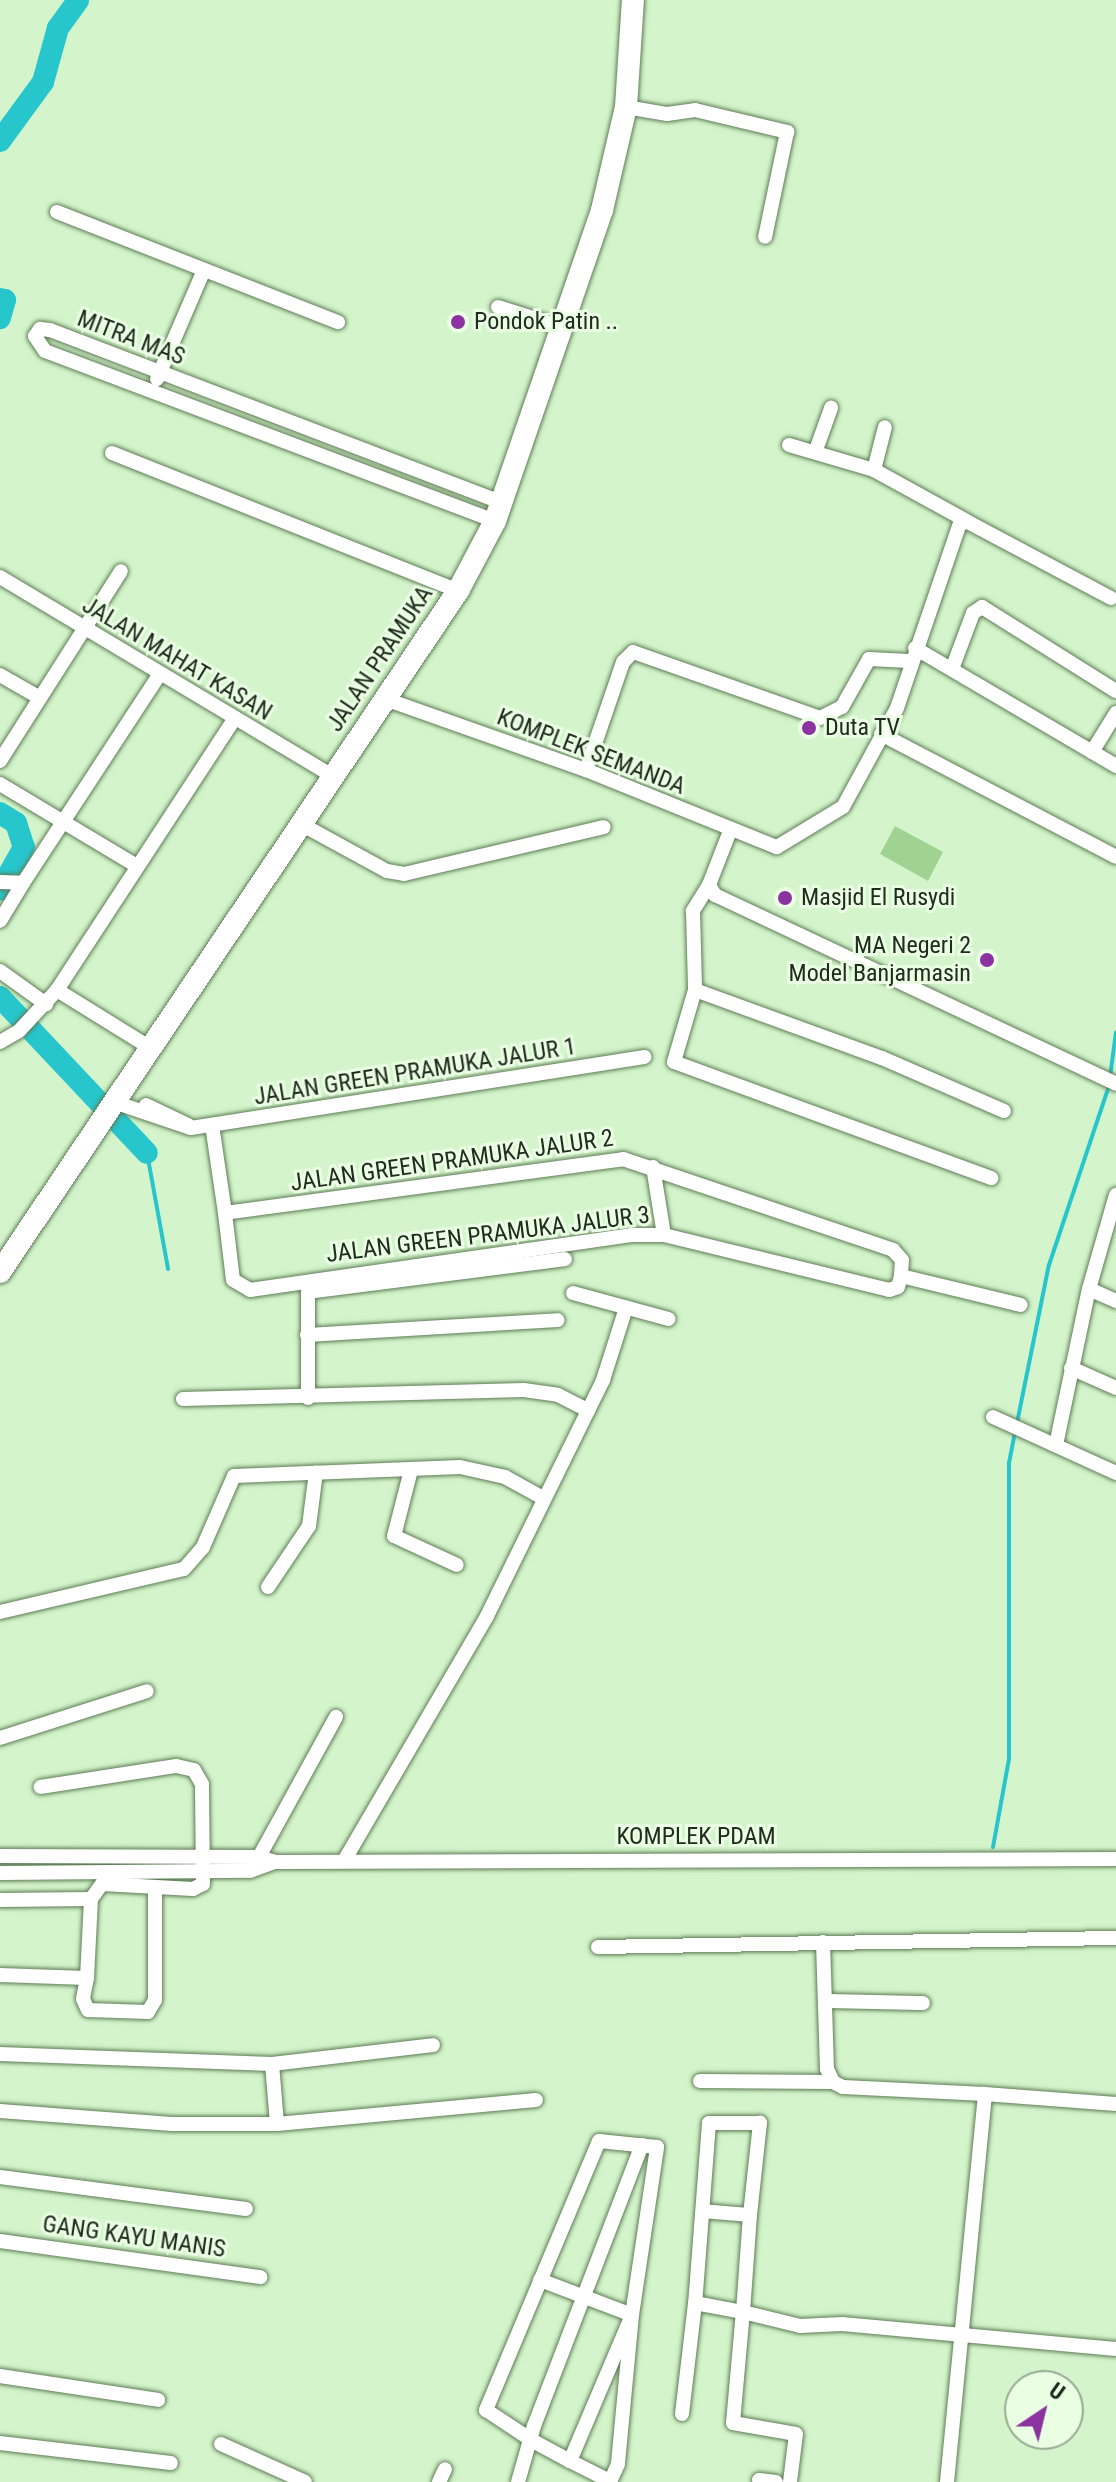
<!DOCTYPE html>
<style>
body{margin:0}
#map{position:relative;width:1116px;height:2482px;overflow:hidden;background:#d4f5cb;font-family:"Roboto Condensed",sans-serif}
div>[style]{position:absolute}
.green>*{inset:0;background:#a0d392}
.stream>*{height:4px;margin:-2px;padding:0 2px;transform-origin:2px;border-radius:2px;background:#26c6cc}
.river>*{height:22px;margin:-11px;padding:0 11px;transform-origin:11px;border-radius:11px;background:#26c6cc}
.roads{filter:drop-shadow(0 0 2px #5e7c56) drop-shadow(0 0 2px #5e7c56)}
.minor>*{height:14px;margin:-7px;padding:0 7px;transform-origin:7px;border-radius:7px;background:#fff}
.primary>*{height:22px;margin:-11px;padding:0 11px;transform-origin:11px;border-radius:11px;background:#fff}
.dots>*{width:22px;height:22px;translate:-50% -50%;box-sizing:border-box;border:4px solid #eafee4;border-radius:50%}
span{translate:-50% -50%;white-space:nowrap;text-align:center;line-height:1.15;-webkit-text-stroke:6px #eafee4;paint-order:stroke}
.poi-label{font-size:24px;color:#202c1d}
.left{translate:0 -50%;text-align:left}
.right{translate:-100% -50%;text-align:right}
.street-label{font-size:24px;color:#202c1d}
.north{position:absolute;left:1004px;top:2370px;width:80px;height:80px;box-sizing:border-box;background:#eafee4;border:2px solid #99aa94;border-radius:50%;rotate:35deg;font-size:22px;font-weight:700;line-height:32px;text-align:center;color:#202c1d}
.north::after{content:'';display:block;margin:auto;width:28px;height:36px;background:#8b33a0;clip-path:polygon(50% 0,100% 100%,50% 72%,0 100%)}
</style>
<div id="map">
<div class="green">
<i style="clip-path:polygon(895px 826px,943px 852px,928px 881px,880px 854px)"></i>
</div>
<div class="stream">
<i style="left:1110px;top:1077px;width:45px;rotate:-82.4deg"></i>
<i style="left:147px;top:1153px;width:118px;rotate:79.7deg"></i>
<i style="left:1017px;top:1423px;width:161px;rotate:-78.6deg"></i>
<i style="left:1049px;top:1265px;width:189px;rotate:-71.5deg"></i>
<i style="left:993px;top:1847px;width:89px;rotate:-79.7deg"></i>
<i style="left:1009px;top:1759px;width:296px;rotate:-90deg"></i>
<i style="left:1009px;top:1463px;width:32px;rotate:-79deg"></i>
</div>
<div class="river">
<i style="left:0;top:141px;width:73px;rotate:-53.9deg"></i>
<i style="left:43px;top:82px;width:56px;rotate:-74.5deg"></i>
<i style="left:58px;top:28px;width:34px;rotate:-54deg"></i>
<i style="left:0;top:299px;width:5px;rotate:11deg"></i>
<i style="left:5px;top:300px;width:19px;rotate:106deg"></i>
<i style="left:0;top:813px;width:19px;rotate:32deg"></i>
<i style="left:16px;top:823px;width:25px;rotate:72deg"></i>
<i style="left:24px;top:847px;width:49px;rotate:119.2deg"></i>
<i style="left:0;top:997px;width:214px;rotate:46.7deg"></i>
</div>
<div class="roads">
<div class="minor">
<i style="left:626px;top:107px;width:42px;rotate:9.7deg"></i>
<i style="left:667px;top:114px;width:28px;rotate:-8deg"></i>
<i style="left:695px;top:110px;width:95px;rotate:13.4deg"></i>
<i style="left:787px;top:132px;width:107px;rotate:101.8deg"></i>
<i style="left:57px;top:212px;width:302px;rotate:21.4deg"></i>
<i style="left:498px;top:307px;width:67px;rotate:17.4deg"></i>
<i style="left:157px;top:379px;width:116px;rotate:-66.7deg"></i>
<i style="left:789px;top:445px;width:89px;rotate:16.4deg"></i>
<i style="left:874px;top:470px;width:104px;rotate:28.8deg"></i>
<i style="left:816px;top:450px;width:45px;rotate:-70.3deg"></i>
<i style="left:112px;top:453px;width:373px;rotate:21.7deg"></i>
<i style="left:874px;top:470px;width:44px;rotate:-75.7deg"></i>
<i style="left:495px;top:521px;width:481px;rotate:-159.3deg"></i>
<i style="left:45px;top:351px;width:18px;rotate:-124deg"></i>
<i style="left:35px;top:336px;width:9px;rotate:-54deg"></i>
<i style="left:40px;top:329px;width:10px;rotate:6deg"></i>
<i style="left:50px;top:330px;width:484px;rotate:20.9deg"></i>
<i style="left:0;top:577px;width:387px;rotate:30.9deg"></i>
<i style="left:915px;top:648px;width:233px;rotate:30.4deg"></i>
<i style="left:952px;top:669px;width:60px;rotate:-69.4deg"></i>
<i style="left:973px;top:613px;width:11px;rotate:-34deg"></i>
<i style="left:982px;top:607px;width:158px;rotate:32.1deg"></i>
<i style="left:0;top:675px;width:46px;rotate:29.9deg"></i>
<i style="left:385px;top:699px;width:213px;rotate:19.5deg"></i>
<i style="left:586px;top:770px;width:206px;rotate:22deg"></i>
<i style="left:777px;top:847px;width:77px;rotate:-31.2deg"></i>
<i style="left:843px;top:807px;width:113px;rotate:-61.4deg"></i>
<i style="left:897px;top:708px;width:195px;rotate:-71.2deg"></i>
<i style="left:960px;top:523px;width:8px;rotate:-7deg"></i>
<i style="left:968px;top:522px;width:162px;rotate:28deg"></i>
<i style="left:881px;top:734px;width:265px;rotate:27.6deg"></i>
<i style="left:1092px;top:752px;width:46px;rotate:-58.4deg"></i>
<i style="left:0;top:761px;width:225px;rotate:-57.5deg"></i>
<i style="left:586px;top:770px;width:114px;rotate:-71.1deg"></i>
<i style="left:623px;top:662px;width:14px;rotate:-45deg"></i>
<i style="left:633px;top:652px;width:198px;rotate:19.4deg"></i>
<i style="left:820px;top:718px;width:25px;rotate:-27deg"></i>
<i style="left:842px;top:707px;width:55px;rotate:-60.6deg"></i>
<i style="left:869px;top:659px;width:40px;rotate:2.9deg"></i>
<i style="left:0;top:784px;width:160px;rotate:30.9deg"></i>
<i style="left:301px;top:824px;width:98px;rotate:28.7deg"></i>
<i style="left:387px;top:871px;width:17px;rotate:10deg"></i>
<i style="left:404px;top:874px;width:205px;rotate:-13.2deg"></i>
<i style="left:730px;top:831px;width:58px;rotate:111.3deg"></i>
<i style="left:709px;top:885px;width:12px;rotate:59deg"></i>
<i style="left:715px;top:895px;width:443px;rotate:25.2deg"></i>
<i style="left:0;top:882px;width:23px;rotate:2deg"></i>
<i style="left:23px;top:883px;width:44px;rotate:121.2deg"></i>
<i style="left:23px;top:883px;width:250px;rotate:-56.8deg"></i>
<i style="left:709px;top:885px;width:31px;rotate:122deg"></i>
<i style="left:693px;top:911px;width:79px;rotate:88.5deg"></i>
<i style="left:695px;top:990px;width:75px;rotate:106.3deg"></i>
<i style="left:674px;top:1062px;width:338px;rotate:20.1deg"></i>
<i style="left:0;top:971px;width:57px;rotate:35.7deg"></i>
<i style="left:57px;top:990px;width:112px;rotate:31.8deg"></i>
<i style="left:695px;top:990px;width:199px;rotate:20deg"></i>
<i style="left:882px;top:1058px;width:133px;rotate:23.5deg"></i>
<i style="left:0;top:1042px;width:22px;rotate:-30deg"></i>
<i style="left:19px;top:1031px;width:56px;rotate:-47.2deg"></i>
<i style="left:57px;top:990px;width:321px;rotate:-56.8deg"></i>
<i style="left:117px;top:1103px;width:78px;rotate:18.7deg"></i>
<i style="left:191px;top:1128px;width:459px;rotate:-8.9deg"></i>
<i style="left:146px;top:1105px;width:47px;rotate:25.5deg"></i>
<i style="left:212px;top:1125px;width:89px;rotate:81.6deg"></i>
<i style="left:225px;top:1213px;width:402px;rotate:-7.7deg"></i>
<i style="left:623px;top:1159px;width:285px;rotate:18.6deg"></i>
<i style="left:893px;top:1250px;width:13px;rotate:48deg"></i>
<i style="left:902px;top:1260px;width:16px;rotate:94deg"></i>
<i style="left:901px;top:1276px;width:123px;rotate:13.6deg"></i>
<i style="left:653px;top:1167px;width:69px;rotate:80.8deg"></i>
<i style="left:225px;top:1213px;width:67px;rotate:83.2deg"></i>
<i style="left:233px;top:1280px;width:20px;rotate:30deg"></i>
<i style="left:250px;top:1290px;width:385px;rotate:-8.2deg"></i>
<i style="left:631px;top:1235px;width:33px"></i>
<i style="left:664px;top:1235px;width:232px;rotate:13.7deg"></i>
<i style="left:889px;top:1290px;width:9px;rotate:-18deg"></i>
<i style="left:898px;top:1287px;width:11px;rotate:-75deg"></i>
<i style="left:1089px;top:1289px;width:30px;rotate:24deg"></i>
<i style="left:573px;top:1293px;width:99px;rotate:15.2deg"></i>
<i style="left:307px;top:1335px;width:251px;rotate:-3.4deg"></i>
<i style="left:1071px;top:1368px;width:49px;rotate:24deg"></i>
<i style="left:308px;top:1398px;width:106px;rotate:-90deg"></i>
<i style="left:308px;top:1292px;width:259px;rotate:-7.3deg"></i>
<i style="left:183px;top:1399px;width:341px;rotate:-1.5deg"></i>
<i style="left:524px;top:1390px;width:34px;rotate:8deg"></i>
<i style="left:558px;top:1395px;width:34px;rotate:27deg"></i>
<i style="left:993px;top:1417px;width:135px;rotate:24.5deg"></i>
<i style="left:1056px;top:1445px;width:159px;rotate:-78.1deg"></i>
<i style="left:1089px;top:1289px;width:98px;rotate:-74deg"></i>
<i style="left:411px;top:1470px;width:68px;rotate:104.4deg"></i>
<i style="left:394px;top:1536px;width:69px;rotate:24.7deg"></i>
<i style="left:268px;top:1587px;width:73px;rotate:-56.1deg"></i>
<i style="left:309px;top:1526px;width:54px;rotate:-82.6deg"></i>
<i style="left:0;top:1612px;width:189px;rotate:-13.2deg"></i>
<i style="left:184px;top:1569px;width:29px;rotate:-49deg"></i>
<i style="left:203px;top:1547px;width:77px;rotate:-66.4deg"></i>
<i style="left:234px;top:1476px;width:226px;rotate:-2.3deg"></i>
<i style="left:460px;top:1467px;width:46px;rotate:12.5deg"></i>
<i style="left:505px;top:1477px;width:43px;rotate:28.9deg"></i>
<i style="left:0;top:1738px;width:154px;rotate:-17.7deg"></i>
<i style="left:0;top:1856px;width:259px;rotate:0.2deg"></i>
<i style="left:259px;top:1857px;width:17px;rotate:17deg"></i>
<i style="left:275px;top:1862px;width:841px;rotate:-0.2deg"></i>
<i style="left:344px;top:1861px;width:284px;rotate:-59.7deg"></i>
<i style="left:487px;top:1616px;width:263px;rotate:-63.8deg"></i>
<i style="left:603px;top:1380px;width:76px;rotate:-72.3deg"></i>
<i style="left:258px;top:1866px;width:9px;rotate:-84deg"></i>
<i style="left:259px;top:1857px;width:160px;rotate:-61.2deg"></i>
<i style="left:0;top:1873px;width:250px;rotate:-0.5deg"></i>
<i style="left:250px;top:1871px;width:27px;rotate:-20deg"></i>
<i style="left:0;top:1900px;width:91px;rotate:-0.6deg"></i>
<i style="left:91px;top:1899px;width:19px;rotate:-54deg"></i>
<i style="left:102px;top:1884px;width:91px;rotate:3.1deg"></i>
<i style="left:193px;top:1889px;width:11px;rotate:-27deg"></i>
<i style="left:203px;top:1884px;width:100px;rotate:-90.6deg"></i>
<i style="left:202px;top:1784px;width:16px;rotate:-120deg"></i>
<i style="left:194px;top:1770px;width:18px;rotate:-167deg"></i>
<i style="left:176px;top:1766px;width:137px;rotate:171.2deg"></i>
<i style="left:823px;top:1942px;width:127px;rotate:88.2deg"></i>
<i style="left:827px;top:2069px;width:14px;rotate:65deg"></i>
<i style="left:833px;top:2082px;width:11px;rotate:27deg"></i>
<i style="left:843px;top:2087px;width:142px;rotate:2.8deg"></i>
<i style="left:598px;top:1947px;width:518px;rotate:-1deg"></i>
<i style="left:0;top:1975px;width:87px;rotate:2deg"></i>
<i style="left:87px;top:1978px;width:21px;rotate:101deg"></i>
<i style="left:83px;top:1999px;width:12px;rotate:66deg"></i>
<i style="left:88px;top:2010px;width:60px;rotate:1.9deg"></i>
<i style="left:148px;top:2012px;width:14px;rotate:-60deg"></i>
<i style="left:155px;top:2000px;width:112px;rotate:-90deg"></i>
<i style="left:87px;top:1978px;width:79px;rotate:-87.1deg"></i>
<i style="left:825px;top:2001px;width:98px;rotate:1.2deg"></i>
<i style="left:0;top:2054px;width:272px;rotate:2.1deg"></i>
<i style="left:272px;top:2064px;width:162px;rotate:-6.7deg"></i>
<i style="left:272px;top:2064px;width:60px;rotate:85.2deg"></i>
<i style="left:277px;top:2124px;width:260px;rotate:-5.3deg"></i>
<i style="left:700px;top:2081px;width:133px;rotate:0.4deg"></i>
<i style="left:0;top:2111px;width:172px;rotate:4.3deg"></i>
<i style="left:172px;top:2124px;width:105px"></i>
<i style="left:0;top:2177px;width:248px;rotate:7.4deg"></i>
<i style="left:703px;top:2211px;width:47px;rotate:4.9deg"></i>
<i style="left:0;top:2241px;width:263px;rotate:7.9deg"></i>
<i style="left:540px;top:2280px;width:98px;rotate:20.8deg"></i>
<i style="left:632px;top:2315px;width:150px;rotate:95.4deg"></i>
<i style="left:618px;top:2464px;width:20px;rotate:114deg"></i>
<i style="left:0;top:2376px;width:160px;rotate:8.6deg"></i>
<i style="left:682px;top:2414px;width:112px;rotate:-83.3deg"></i>
<i style="left:0;top:2443px;width:172px;rotate:6.7deg"></i>
<i style="left:221px;top:2444px;width:92px;rotate:24.3deg"></i>
<i style="left:570px;top:2461px;width:159px;rotate:-67deg"></i>
<i style="left:632px;top:2315px;width:170px;rotate:-81.5deg"></i>
<i style="left:657px;top:2147px;width:58px;rotate:-174.1deg"></i>
<i style="left:599px;top:2141px;width:292px;rotate:112.8deg"></i>
<i style="left:486px;top:2410px;width:56px;rotate:33.4deg"></i>
<i style="left:533px;top:2441px;width:42px;rotate:28.4deg"></i>
<i style="left:570px;top:2461px;width:45px;rotate:26.6deg"></i>
<i style="left:759px;top:2480px;width:17px;rotate:7deg"></i>
<i style="left:439px;top:2482px;width:14px;rotate:-65deg"></i>
<i style="left:518px;top:2482px;width:58px;rotate:-74.1deg"></i>
<i style="left:534px;top:2426px;width:301px;rotate:-69deg"></i>
<i style="left:790px;top:2482px;width:48px;rotate:-82.9deg"></i>
<i style="left:796px;top:2434px;width:64px;rotate:-170.1deg"></i>
<i style="left:733px;top:2423px;width:111px;rotate:-84.9deg"></i>
<i style="left:743px;top:2312px;width:97px;rotate:-85.9deg"></i>
<i style="left:750px;top:2215px;width:93px;rotate:-83.8deg"></i>
<i style="left:760px;top:2123px;width:51px;rotate:180deg"></i>
<i style="left:709px;top:2123px;width:181px;rotate:94.4deg"></i>
<i style="left:695px;top:2303px;width:49px;rotate:10.6deg"></i>
<i style="left:743px;top:2312px;width:59px;rotate:13.8deg"></i>
<i style="left:800px;top:2326px;width:42px;rotate:-2.7deg"></i>
<i style="left:842px;top:2324px;width:275px;rotate:5.2deg"></i>
<i style="left:947px;top:2482px;width:390px;rotate:-84.4deg"></i>
<i style="left:985px;top:2094px;width:131px;rotate:4.4deg"></i>
</div>
<div class="primary">
<i style="left:0;top:1272px;width:821px;rotate:-56.08deg"></i>
<i style="left:458px;top:591px;width:79px;rotate:-62.1deg"></i>
<i style="left:495px;top:521px;width:329px;rotate:-71deg"></i>
<i style="left:602px;top:210px;width:106px;rotate:-76.9deg"></i>
<i style="left:626px;top:107px;width:107px;rotate:-86.3deg"></i>
</div>
</div>
<div class="dots">
<i style="left:458px;top:322px;background:#8b33a0"></i>
<i style="left:809px;top:728px;background:#8b33a0"></i>
<i style="left:785px;top:898px;background:#8b33a0"></i>
<i style="left:987px;top:960px;background:#8b33a0"></i>
</div>
<div class="poi-label">
<span class="left" style="left:474px;top:322px">Pondok Patin ..</span>
<span class="left" style="left:825px;top:728px">Duta TV</span>
<span class="left" style="left:801px;top:898px">Masjid El Rusydi</span>
<span class="right" style="left:971px;top:960px">MA Negeri 2<br>Model Banjarmasin</span>
</div>
<div class="street-label">
<span style="left:131px;top:338px;rotate:21deg">MITRA MAS</span>
<span style="left:177px;top:659px;rotate:31deg">JALAN MAHAT KASAN</span>
<span style="left:380px;top:659px;rotate:-56deg">JALAN PRAMUKA</span>
<span style="left:591px;top:752px;rotate:21deg">KOMPLEK SEMANDA</span>
<span style="left:415px;top:1072px;rotate:-9deg">JALAN GREEN PRAMUKA JALUR 1</span>
<span style="left:452px;top:1161px;rotate:-8deg">JALAN GREEN PRAMUKA JALUR 2</span>
<span style="left:488px;top:1235px;rotate:-7deg">JALAN GREEN PRAMUKA JALUR 3</span>
<span style="left:696px;top:1837px">KOMPLEK PDAM</span>
<span style="left:134px;top:2237px;rotate:8deg">GANG KAYU MANIS</span>
</div>
<div class="north">U</div>
</div>
